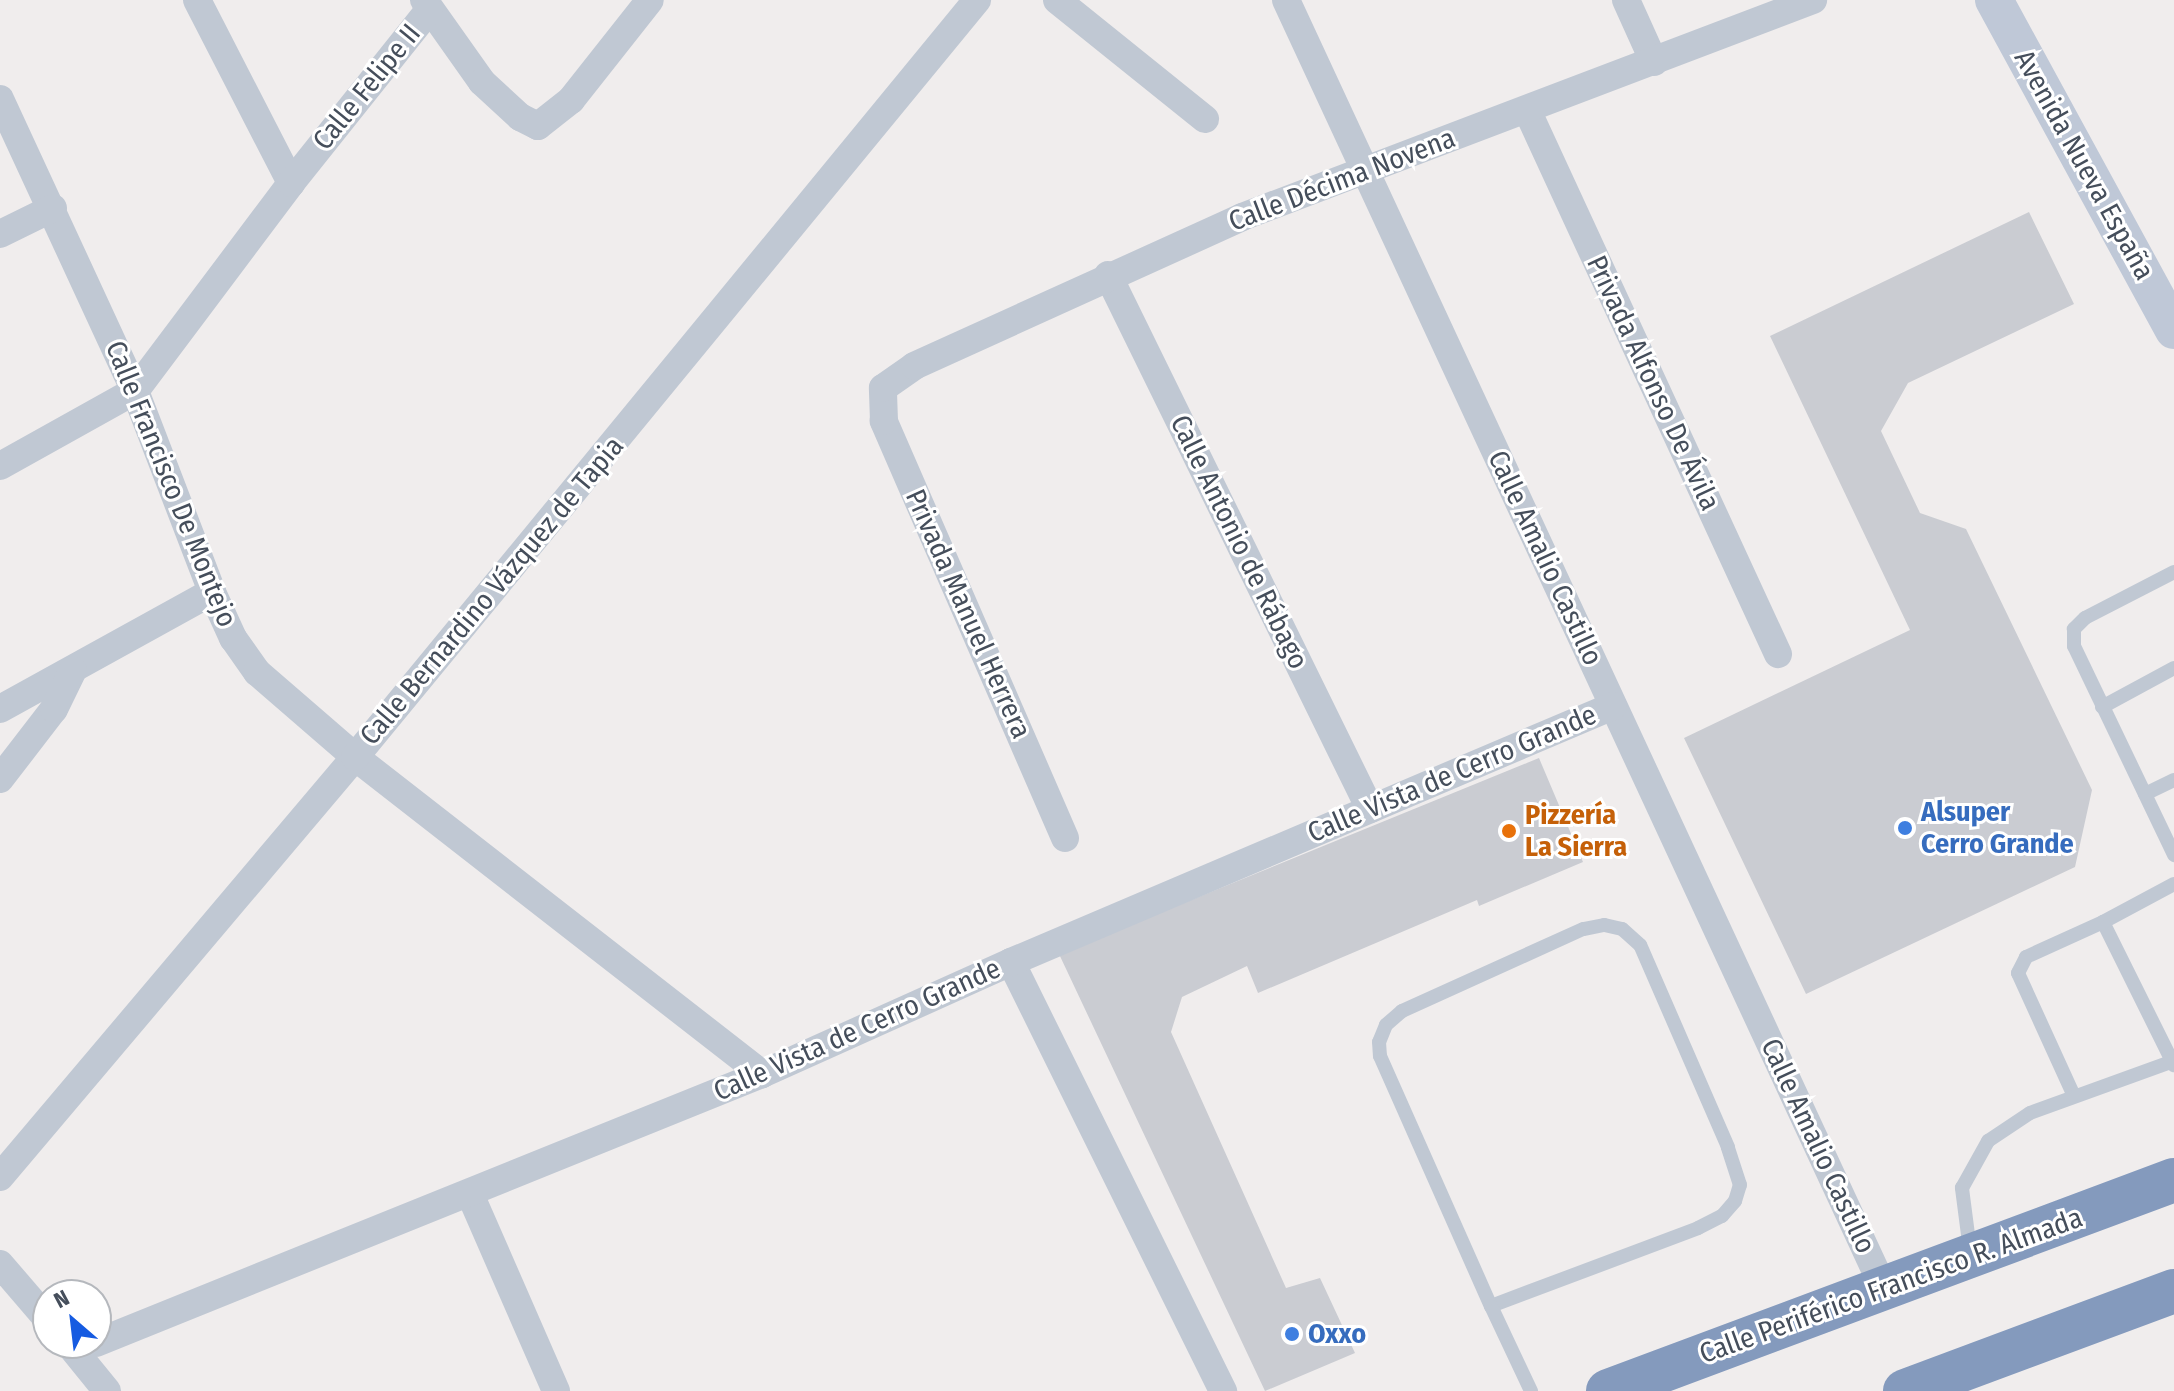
<!DOCTYPE html>
<meta charset="utf-8">
<style>
body{margin:0}
#map{position:relative;width:2174px;height:1391px;overflow:hidden;background:#f0eded;font-family:"Fira Sans Condensed",sans-serif}
div>[style]{position:absolute}
.building>*{inset:0;background:#caccd2}
.lane>*{height:14px;margin:-7px;padding:0 7px;transform-origin:7px;border-radius:7px;background:#c0c8d3}
.street>*{height:28px;margin:-14px;padding:0 14px;transform-origin:14px;border-radius:14px;background:#c0c8d3}
.secondary>*{height:38px;margin:-19px;padding:0 19px;transform-origin:19px;border-radius:19px;background:#bfc8d7}
.highway>*{height:44px;margin:-22px;padding:0 22px;transform-origin:22px;border-radius:22px;background:#849abd}
.dots>*{width:22px;height:22px;translate:-50% -50%;box-sizing:border-box;border:4px solid #fff;border-radius:50%}
span{translate:-50% -50%;white-space:nowrap;text-align:center;line-height:1.15;-webkit-text-stroke:6px #fff;paint-order:stroke}
.street-label{font-size:28px;color:#454e5b}
.shop-label{font-size:28px;color:#366cbe;font-weight:700}
.left{translate:0 -50%;text-align:left}
.food-label{font-size:28px;color:#c56008;font-weight:700}
.north{position:absolute;left:32px;top:1279px;width:80px;height:80px;box-sizing:border-box;background:#fff;border:2px solid #b5b8bd;border-radius:50%;rotate:332deg;font-size:22px;font-weight:700;line-height:32px;text-align:center;color:#454e5b}
.north::after{content:'';display:block;margin:auto;width:28px;height:36px;background:#165be1;clip-path:polygon(50% 0,100% 100%,50% 72%,0 100%)}
</style>
<div id="map">
<div class="building">
<i style="clip-path:polygon(2029px 212px,2074px 304px,1908px 383px,1881px 431px,1920px 513px,1966px 529px,2092px 790px,2075px 867px,1806px 994px,1684px 738px,1910px 630px,1770px 336px)"></i>
<i style="clip-path:polygon(1539px 758px,1583px 862px,1479px 906px,1477px 900px,1258px 993px,1247px 966px,1182px 997px,1171px 1032px,1286px 1288px,1320px 1278px,1355px 1353px,1265px 1391px,1059px 954px)"></i>
</div>
<div class="lane">
<i style="left:2174px;top:572px;width:100px;rotate:152.7deg"></i>
<i style="left:2085px;top:618px;width:16px;rotate:135deg"></i>
<i style="left:2074px;top:629px;width:17px;rotate:90deg"></i>
<i style="left:2074px;top:646px;width:232px;rotate:64.4deg"></i>
<i style="left:2102px;top:707px;width:82px;rotate:-28.4deg"></i>
<i style="left:2145px;top:794px;width:32px;rotate:-26deg"></i>
<i style="left:2174px;top:884px;width:81px;rotate:151.8deg"></i>
<i style="left:2103px;top:922px;width:160px;rotate:63.6deg"></i>
<i style="left:2074px;top:1096px;width:135px;rotate:-114.5deg"></i>
<i style="left:2018px;top:973px;width:18px;rotate:-63deg"></i>
<i style="left:2026px;top:957px;width:85px;rotate:-24.4deg"></i>
<i style="left:1970px;top:1250px;width:63px;rotate:-97.4deg"></i>
<i style="left:1962px;top:1188px;width:54px;rotate:-61deg"></i>
<i style="left:1988px;top:1141px;width:50px;rotate:-33.7deg"></i>
<i style="left:2030px;top:1113px;width:153px;rotate:-19.9deg"></i>
<i style="left:1491px;top:1306px;width:221px;rotate:-20.6deg"></i>
<i style="left:1698px;top:1228px;width:27px;rotate:-27deg"></i>
<i style="left:1722px;top:1216px;width:20px;rotate:-49deg"></i>
<i style="left:1735px;top:1201px;width:17px;rotate:-73deg"></i>
<i style="left:1740px;top:1185px;width:40px;rotate:-108deg"></i>
<i style="left:1728px;top:1147px;width:220px;rotate:-113.5deg"></i>
<i style="left:1640px;top:945px;width:24px;rotate:-138deg"></i>
<i style="left:1622px;top:929px;width:18px;rotate:-167deg"></i>
<i style="left:1604px;top:925px;width:21px;rotate:169deg"></i>
<i style="left:1583px;top:929px;width:199px;rotate:155.6deg"></i>
<i style="left:1402px;top:1011px;width:21px;rotate:139deg"></i>
<i style="left:1386px;top:1025px;width:18px;rotate:112deg"></i>
<i style="left:1379px;top:1042px;width:14px;rotate:86deg"></i>
<i style="left:1380px;top:1056px;width:274px;rotate:66.1deg"></i>
<i style="left:1491px;top:1306px;width:94px;rotate:64.8deg"></i>
</div>
<div class="street">
<i style="left:197px;top:0;width:206px;rotate:62.8deg"></i>
<i style="left:424px;top:0;width:100px;rotate:54.7deg"></i>
<i style="left:482px;top:82px;width:52px;rotate:42.6deg"></i>
<i style="left:520px;top:117px;width:20px;rotate:27deg"></i>
<i style="left:538px;top:126px;width:42px;rotate:-38.2deg"></i>
<i style="left:571px;top:100px;width:127px;rotate:-51.7deg"></i>
<i style="left:1057px;top:0;width:190px;rotate:38.8deg"></i>
<i style="left:1286px;top:0;width:1423px;rotate:65.11deg"></i>
<i style="left:1626px;top:0;width:68px;rotate:65.7deg"></i>
<i style="left:0;top:99px;width:322px;rotate:65.2deg"></i>
<i style="left:135px;top:391px;width:215px;rotate:69deg"></i>
<i style="left:212px;top:592px;width:51px;rotate:65.5deg"></i>
<i style="left:233px;top:638px;width:42px;rotate:54.8deg"></i>
<i style="left:257px;top:672px;width:130px;rotate:40.9deg"></i>
<i style="left:355px;top:757px;width:516px;rotate:37.91deg"></i>
<i style="left:1528px;top:112px;width:597px;rotate:65.24deg"></i>
<i style="left:0;top:234px;width:59px;rotate:-26.1deg"></i>
<i style="left:1108px;top:275px;width:595px;rotate:63.87deg"></i>
<i style="left:0;top:466px;width:154px;rotate:-29.1deg"></i>
<i style="left:135px;top:391px;width:260px;rotate:-53.1deg"></i>
<i style="left:291px;top:183px;width:221px;rotate:-51.4deg"></i>
<i style="left:0;top:709px;width:242px;rotate:-28.9deg"></i>
<i style="left:0;top:779px;width:88px;rotate:-52.4deg"></i>
<i style="left:54px;top:709px;width:43px;rotate:-64deg"></i>
<i style="left:1065px;top:838px;width:455px;rotate:-113.5deg"></i>
<i style="left:884px;top:421px;width:33px;rotate:-92deg"></i>
<i style="left:883px;top:388px;width:38px;rotate:-35deg"></i>
<i style="left:914px;top:366px;width:360px;rotate:-24.4deg"></i>
<i style="left:1242px;top:217px;width:611px;rotate:-20.81deg"></i>
<i style="left:1011px;top:962px;width:479px;rotate:63.7deg"></i>
<i style="left:0;top:1177px;width:550px;rotate:-49.79deg"></i>
<i style="left:355px;top:757px;width:980px;rotate:-50.59deg"></i>
<i style="left:470px;top:1194px;width:215px;rotate:66.4deg"></i>
<i style="left:0;top:1264px;width:74px;rotate:49.4deg"></i>
<i style="left:68px;top:1343px;width:62px;rotate:50.9deg"></i>
<i style="left:96px;top:1343px;width:718px;rotate:-21.99deg"></i>
<i style="left:762px;top:1074px;width:273px;rotate:-24.2deg"></i>
<i style="left:1011px;top:962px;width:654px;rotate:-23.04deg"></i>
</div>
<div class="secondary">
<i style="left:1994px;top:0;width:376px;rotate:61.4deg"></i>
</div>
<div class="highway">
<i style="left:1608px;top:1391px;width:604px;rotate:-20.45deg"></i>
<i style="left:1905px;top:1391px;width:287px;rotate:-20.4deg"></i>
</div>
<div class="dots">
<i style="left:1905px;top:828px;background:#3f7fe0"></i>
<i style="left:1509px;top:831px;background:#e8710a"></i>
<i style="left:1292px;top:1334px;background:#3f7fe0"></i>
</div>
<div class="street-label">
<span style="left:367px;top:87px;rotate:-51deg">Calle Felipe II</span>
<span style="left:2084px;top:165px;rotate:61deg">Avenida Nueva España</span>
<span style="left:1342px;top:180px;rotate:-21deg">Calle Décima Novena</span>
<span style="left:1653px;top:383px;rotate:65deg">Privada Alfonso De Ávila</span>
<span style="left:171px;top:484px;rotate:68deg">Calle Francisco De Montejo</span>
<span style="left:1239px;top:542px;rotate:64deg">Calle Antonio de Rábago</span>
<span style="left:1545px;top:558px;rotate:65deg">Calle Amalio Castillo</span>
<span style="left:492px;top:591px;rotate:-50deg">Calle Bernardino Vázquez de Tapia</span>
<span style="left:968px;top:614px;rotate:66deg">Privada Manuel Herrera</span>
<span style="left:1452px;top:774px;rotate:-23deg">Calle Vista de Cerro Grande</span>
<span style="left:857px;top:1030px;rotate:-24deg">Calle Vista de Cerro Grande</span>
<span style="left:1818px;top:1146px;rotate:65deg">Calle Amalio Castillo</span>
<span style="left:1891px;top:1286px;rotate:-20deg">Calle Periférico Francisco R. Almada</span>
</div>
<div class="shop-label">
<span class="left" style="left:1921px;top:828px">Alsuper<br>Cerro Grande</span>
<span class="left" style="left:1308px;top:1334px">Oxxo</span>
</div>
<div class="food-label">
<span class="left" style="left:1525px;top:831px">Pizzería<br>La Sierra</span>
</div>
<div class="north">N</div>
</div>
